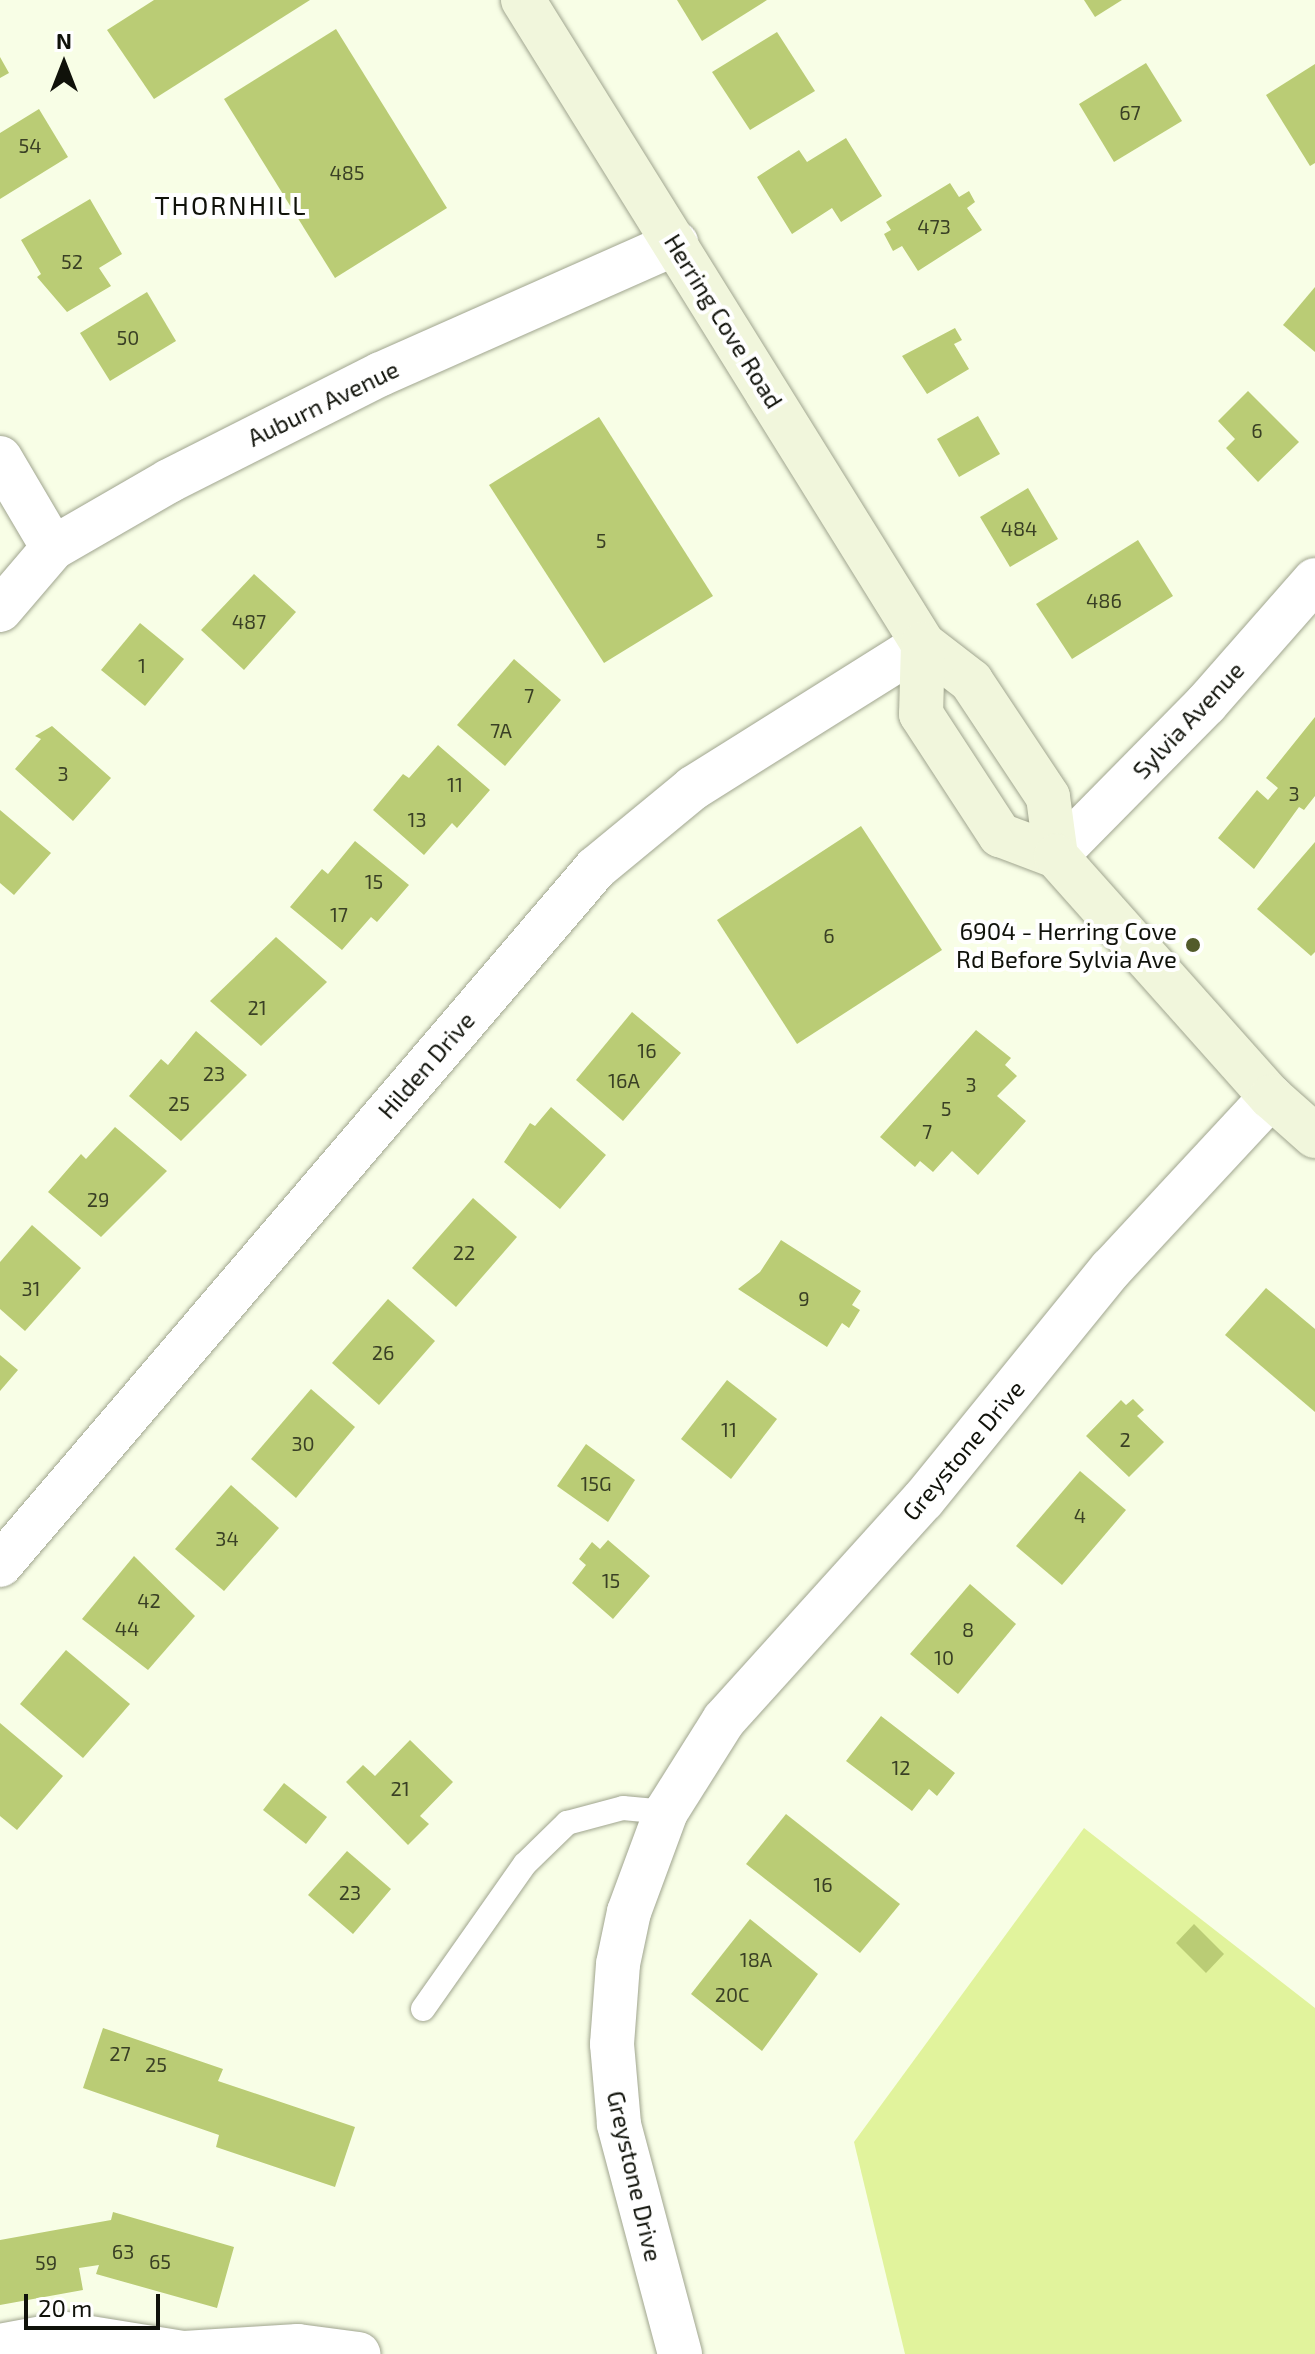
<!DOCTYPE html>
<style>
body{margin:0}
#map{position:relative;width:1315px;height:2354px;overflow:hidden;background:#f8fee6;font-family:"Exo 2",sans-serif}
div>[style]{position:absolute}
.green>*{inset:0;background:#e1f39c}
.building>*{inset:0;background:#bacc75}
.roads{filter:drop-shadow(0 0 2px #a0a58f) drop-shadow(0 0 2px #a0a58f)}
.lane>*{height:24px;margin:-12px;padding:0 12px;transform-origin:12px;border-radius:12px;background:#fff}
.street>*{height:44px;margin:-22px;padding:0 22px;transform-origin:22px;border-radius:22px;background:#fff}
.secondary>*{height:44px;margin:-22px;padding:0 22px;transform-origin:22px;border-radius:22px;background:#f1f6dc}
.dots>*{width:22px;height:22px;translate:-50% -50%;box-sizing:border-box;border:4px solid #fff;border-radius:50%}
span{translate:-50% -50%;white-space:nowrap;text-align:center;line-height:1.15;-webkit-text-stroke:8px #fff;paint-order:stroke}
.number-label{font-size:20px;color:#3a4025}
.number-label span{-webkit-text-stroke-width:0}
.street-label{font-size:24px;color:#10120a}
.poi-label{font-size:24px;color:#10120a}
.right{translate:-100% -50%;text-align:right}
.neighbourhood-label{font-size:26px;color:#10120a;letter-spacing:2px}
.north{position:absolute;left:24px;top:24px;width:80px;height:80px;-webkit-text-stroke:6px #fff;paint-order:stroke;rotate:0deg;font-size:22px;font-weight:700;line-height:32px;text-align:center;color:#10120a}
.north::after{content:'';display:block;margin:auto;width:28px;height:36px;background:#10120a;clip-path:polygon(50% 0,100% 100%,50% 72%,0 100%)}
.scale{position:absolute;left:24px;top:2294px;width:136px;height:36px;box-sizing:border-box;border:4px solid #10120a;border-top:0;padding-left:10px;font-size:24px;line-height:28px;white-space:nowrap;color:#10120a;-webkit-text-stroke:6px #fff;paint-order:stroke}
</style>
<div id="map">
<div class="green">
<i style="clip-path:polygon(1084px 1828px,1315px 2008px,1315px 2354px,905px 2354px,854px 2142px)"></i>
</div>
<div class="building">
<i style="clip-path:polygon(154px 0,310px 0,154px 99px,107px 30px)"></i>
<i style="clip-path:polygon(677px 0,767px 0,702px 41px)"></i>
<i style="clip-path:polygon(1084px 0,1122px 0,1095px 17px)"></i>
<i style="clip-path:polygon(336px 29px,447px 208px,335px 278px,224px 99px)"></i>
<i style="clip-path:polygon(777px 32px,815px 91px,750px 130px,712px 72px)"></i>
<i style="clip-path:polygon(0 57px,9px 73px,0 78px)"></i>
<i style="clip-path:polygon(1146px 63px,1182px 121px,1114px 162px,1079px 104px)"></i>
<i style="clip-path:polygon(1315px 64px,1315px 163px,1310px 166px,1266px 95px)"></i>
<i style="clip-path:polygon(39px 109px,68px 157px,0 199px,0 133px)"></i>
<i style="clip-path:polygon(846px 138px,882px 196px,841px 222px,832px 208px,792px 234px,757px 177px,799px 150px,807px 162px)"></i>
<i style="clip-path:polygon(950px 183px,959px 197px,969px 191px,975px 202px,967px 208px,982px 230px,918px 271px,902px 246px,893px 251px,884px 234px,891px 230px,886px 222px)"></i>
<i style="clip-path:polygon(90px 199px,122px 254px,99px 268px,111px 286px,67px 312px,37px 277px,41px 274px,21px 240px)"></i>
<i style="clip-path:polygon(1315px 287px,1315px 352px,1283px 325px)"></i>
<i style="clip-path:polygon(147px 292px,176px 341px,110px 381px,80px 333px)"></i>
<i style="clip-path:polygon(955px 328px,962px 340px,954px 344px,969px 369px,927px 394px,902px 356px)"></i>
<i style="clip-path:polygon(1248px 391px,1299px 442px,1258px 482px,1226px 448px,1235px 439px,1218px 421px)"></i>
<i style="clip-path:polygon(978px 416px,1000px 454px,959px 477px,937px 439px)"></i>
<i style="clip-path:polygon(599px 417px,713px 596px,604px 663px,489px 485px)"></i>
<i style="clip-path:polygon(1028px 488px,1058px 539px,1010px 567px,980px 517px)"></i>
<i style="clip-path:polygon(1138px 540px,1173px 596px,1072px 659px,1036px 604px)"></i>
<i style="clip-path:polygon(254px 574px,296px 612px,244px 670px,201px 630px)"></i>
<i style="clip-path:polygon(140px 623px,184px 659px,145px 706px,101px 670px)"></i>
<i style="clip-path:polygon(514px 659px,561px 700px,505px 766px,457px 725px)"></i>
<i style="clip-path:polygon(1315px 717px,1315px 796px,1304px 810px,1299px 807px,1254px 869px,1218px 838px,1257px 790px,1268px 800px,1278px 788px,1266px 778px)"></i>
<i style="clip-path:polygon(52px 726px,111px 778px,73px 821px,15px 769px,41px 739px,35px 736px)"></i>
<i style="clip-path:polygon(438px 745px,490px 790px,457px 828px,452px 823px,424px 855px,373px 810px,403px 774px,409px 778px)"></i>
<i style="clip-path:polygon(0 810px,51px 853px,14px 895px,0 883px)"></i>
<i style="clip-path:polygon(861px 826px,942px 950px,797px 1044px,717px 920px)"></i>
<i style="clip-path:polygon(355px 841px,409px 885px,377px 922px,371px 917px,342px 950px,290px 907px,322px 869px,328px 874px)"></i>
<i style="clip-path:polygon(1315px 842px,1315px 952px,1311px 956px,1257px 909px)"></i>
<i style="clip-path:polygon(276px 937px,327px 982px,261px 1046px,210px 1001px)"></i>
<i style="clip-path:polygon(632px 1012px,681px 1053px,623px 1121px,576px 1080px)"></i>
<i style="clip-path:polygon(976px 1030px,1011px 1058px,1005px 1065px,1017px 1076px,997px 1096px,1026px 1121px,978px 1175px,952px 1151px,933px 1172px,920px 1161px,915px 1167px,880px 1137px)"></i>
<i style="clip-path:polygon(196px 1031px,247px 1075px,181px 1141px,129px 1096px,161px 1059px,168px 1065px)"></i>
<i style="clip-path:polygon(551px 1107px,606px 1155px,560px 1209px,504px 1162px,530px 1123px,535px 1126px)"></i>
<i style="clip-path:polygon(115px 1127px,167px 1171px,101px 1237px,48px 1192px,81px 1154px,86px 1159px)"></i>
<i style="clip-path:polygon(473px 1198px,517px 1237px,456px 1307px,412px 1268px)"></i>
<i style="clip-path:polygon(32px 1225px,81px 1268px,25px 1331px,0 1309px,0 1262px)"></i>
<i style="clip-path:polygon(781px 1240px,861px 1291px,852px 1305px,860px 1310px,849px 1328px,842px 1323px,827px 1347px,738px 1289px,760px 1272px)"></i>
<i style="clip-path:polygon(1266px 1288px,1315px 1329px,1315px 1412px,1225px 1335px)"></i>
<i style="clip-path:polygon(388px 1299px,435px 1341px,379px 1405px,332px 1363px)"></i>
<i style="clip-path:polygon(0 1355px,18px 1370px,0 1391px)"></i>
<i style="clip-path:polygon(727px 1380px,777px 1419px,731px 1479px,681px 1439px)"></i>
<i style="clip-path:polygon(311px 1389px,355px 1427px,296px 1498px,251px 1459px)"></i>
<i style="clip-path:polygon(1133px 1399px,1144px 1410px,1137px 1416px,1164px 1442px,1129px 1477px,1086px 1436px,1121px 1400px,1126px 1405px)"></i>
<i style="clip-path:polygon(586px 1444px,635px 1480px,608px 1522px,557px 1486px)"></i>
<i style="clip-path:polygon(1080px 1471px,1126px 1510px,1062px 1585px,1016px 1546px)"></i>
<i style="clip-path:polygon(231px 1485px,279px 1528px,224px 1591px,175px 1549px)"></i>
<i style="clip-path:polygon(608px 1540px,650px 1576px,613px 1619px,572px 1583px,586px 1565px,579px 1559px,592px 1542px,600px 1549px)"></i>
<i style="clip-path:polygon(134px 1556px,195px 1616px,148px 1670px,82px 1619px)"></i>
<i style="clip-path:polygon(970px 1584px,1016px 1624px,958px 1694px,910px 1654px)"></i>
<i style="clip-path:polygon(66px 1650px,130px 1704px,83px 1758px,20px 1704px)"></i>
<i style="clip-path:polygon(881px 1716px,955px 1773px,937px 1796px,929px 1789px,912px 1811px,846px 1761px)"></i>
<i style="clip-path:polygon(0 1723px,63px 1776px,17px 1830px,0 1816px)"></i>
<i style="clip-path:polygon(410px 1740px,453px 1782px,420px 1816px,429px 1824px,408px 1845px,346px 1782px,363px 1765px,375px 1776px)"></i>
<i style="clip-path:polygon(284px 1783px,327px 1817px,306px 1844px,263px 1810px)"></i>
<i style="clip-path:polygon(786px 1814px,900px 1904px,860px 1953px,746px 1864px)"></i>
<i style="clip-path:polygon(347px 1851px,391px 1889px,353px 1934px,308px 1895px)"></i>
<i style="clip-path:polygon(750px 1919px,818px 1974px,762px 2051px,691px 1994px)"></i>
<i style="clip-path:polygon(1194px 1924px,1224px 1954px,1206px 1973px,1176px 1943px)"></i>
<i style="clip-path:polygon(103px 2028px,223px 2069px,218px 2081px,355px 2127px,335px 2187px,216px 2147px,219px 2135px,83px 2088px)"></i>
<i style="clip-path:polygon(113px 2212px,234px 2247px,217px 2308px,96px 2274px,99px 2265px,79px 2268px,83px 2290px,0 2305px,0 2240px,111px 2220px)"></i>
</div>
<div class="roads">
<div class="lane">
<i style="left:423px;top:2009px;width:177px;rotate:-54.9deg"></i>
<i style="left:525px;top:1864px;width:59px;rotate:-44.3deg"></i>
<i style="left:567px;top:1823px;width:58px;rotate:-15deg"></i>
<i style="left:623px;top:1808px;width:43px;rotate:5.3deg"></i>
</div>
<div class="street">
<i style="left:0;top:458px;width:104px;rotate:59.5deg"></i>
<i style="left:0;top:610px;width:82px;rotate:-49.5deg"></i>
<i style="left:53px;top:548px;width:134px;rotate:-30deg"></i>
<i style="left:169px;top:481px;width:237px;rotate:-26.8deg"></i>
<i style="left:381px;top:374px;width:323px;rotate:-23.9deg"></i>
<i style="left:1056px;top:856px;width:214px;rotate:-45.4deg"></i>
<i style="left:1206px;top:704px;width:165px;rotate:-48.7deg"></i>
<i style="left:0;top:1565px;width:917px;rotate:-49.47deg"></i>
<i style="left:596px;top:868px;width:126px;rotate:-39.5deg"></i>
<i style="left:693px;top:788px;width:271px;rotate:-32.1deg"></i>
<i style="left:0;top:2346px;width:66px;rotate:-10.5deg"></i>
<i style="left:65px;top:2334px;width:121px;rotate:9.1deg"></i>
<i style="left:184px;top:2353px;width:114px;rotate:-3.5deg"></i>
<i style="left:298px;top:2346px;width:61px;rotate:7.6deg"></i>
<i style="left:680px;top:2354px;width:238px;rotate:-104.9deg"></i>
<i style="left:619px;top:2124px;width:80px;rotate:-95deg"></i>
<i style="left:612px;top:2044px;width:80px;rotate:-85.7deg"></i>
<i style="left:618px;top:1964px;width:53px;rotate:-78.1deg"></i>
<i style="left:629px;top:1912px;width:107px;rotate:-69.7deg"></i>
<i style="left:666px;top:1812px;width:109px;rotate:-57.8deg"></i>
<i style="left:724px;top:1720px;width:297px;rotate:-47.9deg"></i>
<i style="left:923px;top:1500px;width:298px;rotate:-50.9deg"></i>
<i style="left:1111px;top:1269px;width:235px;rotate:-47.1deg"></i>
</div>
<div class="secondary">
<i style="left:523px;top:0;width:758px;rotate:58.15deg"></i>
<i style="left:923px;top:644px;width:61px;rotate:37.6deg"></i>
<i style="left:971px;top:681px;width:139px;rotate:56.4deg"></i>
<i style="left:1048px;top:797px;width:60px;rotate:82.3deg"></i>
<i style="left:923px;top:644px;width:70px;rotate:91.6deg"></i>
<i style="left:921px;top:714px;width:145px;rotate:56.9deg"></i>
<i style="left:1000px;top:835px;width:60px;rotate:20.6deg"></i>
<i style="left:1056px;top:856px;width:323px;rotate:48.3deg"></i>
<i style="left:1271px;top:1097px;width:59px;rotate:41.6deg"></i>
</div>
</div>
<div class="dots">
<i style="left:1193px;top:945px;background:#525b2a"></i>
</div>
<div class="number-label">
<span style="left:1130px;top:112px">67</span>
<span style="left:30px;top:145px">54</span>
<span style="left:347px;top:172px">485</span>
<span style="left:934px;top:226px">473</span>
<span style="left:72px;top:261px">52</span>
<span style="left:128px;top:337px">50</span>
<span style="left:1257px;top:430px">6</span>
<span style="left:1019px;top:528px">484</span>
<span style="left:601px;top:540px">5</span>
<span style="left:1104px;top:600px">486</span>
<span style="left:249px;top:621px">487</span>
<span style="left:142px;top:665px">1</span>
<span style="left:529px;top:695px">7</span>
<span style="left:501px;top:730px">7A</span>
<span style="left:63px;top:773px">3</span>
<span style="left:455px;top:784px">11</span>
<span style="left:1294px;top:793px">3</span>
<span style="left:417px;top:819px">13</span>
<span style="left:374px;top:881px">15</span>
<span style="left:339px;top:914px">17</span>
<span style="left:829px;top:935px">6</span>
<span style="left:257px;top:1007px">21</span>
<span style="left:647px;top:1050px">16</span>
<span style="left:214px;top:1073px">23</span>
<span style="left:624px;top:1080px">16A</span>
<span style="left:971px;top:1084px">3</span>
<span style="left:179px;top:1103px">25</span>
<span style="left:946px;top:1108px">5</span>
<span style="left:927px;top:1131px">7</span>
<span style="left:98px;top:1199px">29</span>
<span style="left:464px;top:1252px">22</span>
<span style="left:31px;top:1288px">31</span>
<span style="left:804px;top:1298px">9</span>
<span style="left:383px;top:1352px">26</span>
<span style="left:729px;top:1429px">11</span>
<span style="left:1125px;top:1439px">2</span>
<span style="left:303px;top:1443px">30</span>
<span style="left:596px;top:1483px">15G</span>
<span style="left:1080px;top:1515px">4</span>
<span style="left:227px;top:1538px">34</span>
<span style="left:611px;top:1580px">15</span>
<span style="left:149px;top:1600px">42</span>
<span style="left:127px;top:1628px">44</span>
<span style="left:968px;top:1629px">8</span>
<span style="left:944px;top:1657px">10</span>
<span style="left:901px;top:1767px">12</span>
<span style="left:400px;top:1788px">21</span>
<span style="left:823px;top:1884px">16</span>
<span style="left:350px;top:1892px">23</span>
<span style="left:756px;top:1959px">18A</span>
<span style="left:732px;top:1994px">20C</span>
<span style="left:120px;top:2053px">27</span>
<span style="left:156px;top:2064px">25</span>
<span style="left:123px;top:2251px">63</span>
<span style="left:160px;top:2261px">65</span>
<span style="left:46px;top:2262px">59</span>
</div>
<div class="street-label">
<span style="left:724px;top:321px;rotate:58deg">Herring Cove Road</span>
<span style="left:323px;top:403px;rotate:-26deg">Auburn Avenue</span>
<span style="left:1188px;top:720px;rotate:-47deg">Sylvia Avenue</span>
<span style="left:426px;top:1065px;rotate:-49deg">Hilden Drive</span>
<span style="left:963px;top:1450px;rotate:-50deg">Greystone Drive</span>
<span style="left:635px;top:2176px;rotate:77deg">Greystone Drive</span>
</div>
<div class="poi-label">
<span class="right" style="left:1177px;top:945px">6904 - Herring Cove<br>Rd Before Sylvia Ave</span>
</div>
<div class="neighbourhood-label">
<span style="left:231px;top:205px">THORNHILL</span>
</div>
<div class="north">N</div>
<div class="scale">20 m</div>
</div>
